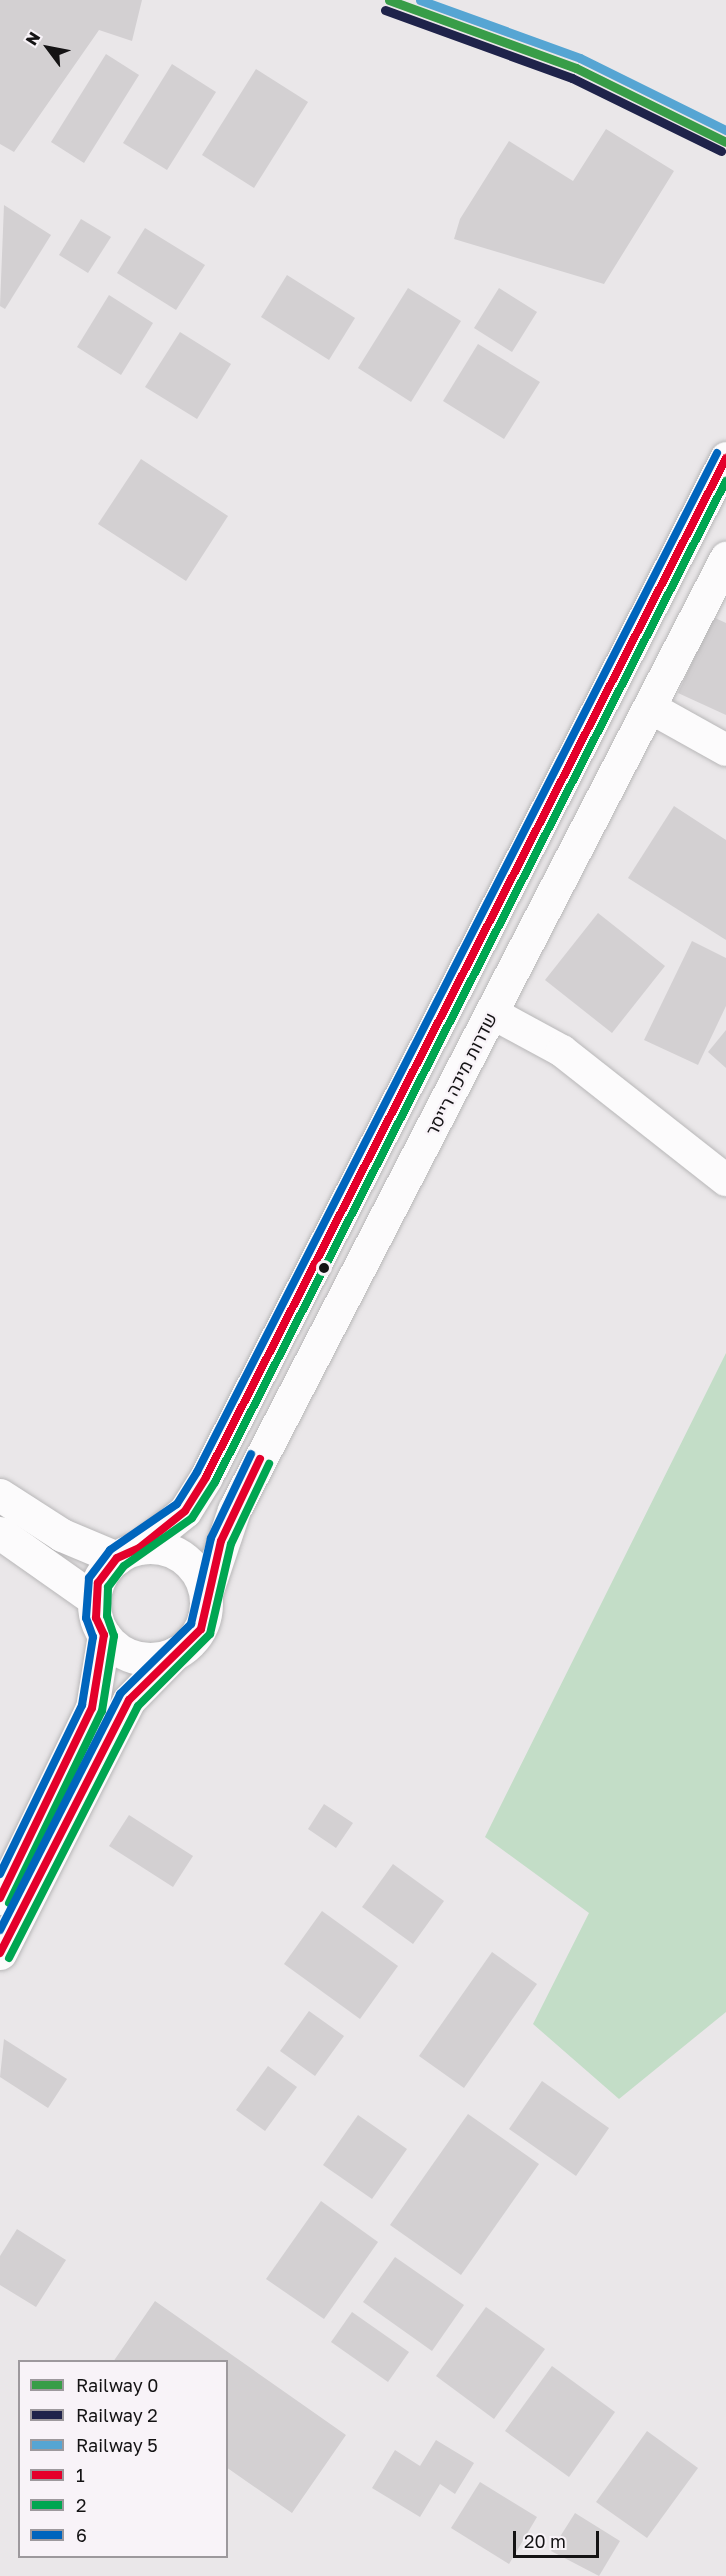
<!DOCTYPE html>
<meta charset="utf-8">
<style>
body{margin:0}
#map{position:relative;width:726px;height:2576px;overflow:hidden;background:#eae7e9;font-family:"Golos Text",Heebo,sans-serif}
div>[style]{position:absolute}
.green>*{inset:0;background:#c3ddc7}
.building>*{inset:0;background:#d3d0d2}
.roads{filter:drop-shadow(0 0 2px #b8b7b8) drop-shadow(0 0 2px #b8b7b8)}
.street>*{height:32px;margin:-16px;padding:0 16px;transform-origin:16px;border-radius:16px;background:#fcfbfc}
.secondary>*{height:33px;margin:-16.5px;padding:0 16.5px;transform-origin:16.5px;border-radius:16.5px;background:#fcfbfc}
.secondary>.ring{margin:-16.5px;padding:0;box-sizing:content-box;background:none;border:33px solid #fcfbfc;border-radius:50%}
.bus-1>*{height:8px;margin:-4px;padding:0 4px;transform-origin:4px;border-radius:4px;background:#e4002b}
.bus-2>*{height:8px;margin:-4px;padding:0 4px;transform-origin:4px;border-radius:4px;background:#00a651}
.bus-3>*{height:8px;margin:-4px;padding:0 4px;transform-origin:4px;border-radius:4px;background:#0065bd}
.rail-1>*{height:9px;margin:-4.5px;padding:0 4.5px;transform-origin:4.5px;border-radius:4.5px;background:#389d48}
.rail-2>*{height:9px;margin:-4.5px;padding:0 4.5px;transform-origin:4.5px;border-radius:4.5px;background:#1f234a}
.rail-3>*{height:9px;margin:-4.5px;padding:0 4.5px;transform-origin:4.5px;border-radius:4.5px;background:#56a5d3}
.dots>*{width:16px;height:16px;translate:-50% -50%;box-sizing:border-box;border:3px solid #f8f3f8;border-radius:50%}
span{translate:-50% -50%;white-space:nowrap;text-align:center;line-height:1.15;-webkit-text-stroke:4.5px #f8f3f8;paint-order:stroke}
.street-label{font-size:18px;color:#141314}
.legend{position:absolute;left:18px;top:2360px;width:210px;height:198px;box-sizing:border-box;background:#f8f3f8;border:2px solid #9d999d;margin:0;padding:8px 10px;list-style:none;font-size:18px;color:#141314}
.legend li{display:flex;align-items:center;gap:12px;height:30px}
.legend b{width:30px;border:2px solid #9d999d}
.north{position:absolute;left:18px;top:18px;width:60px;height:60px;-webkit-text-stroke:4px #f8f3f8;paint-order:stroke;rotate:302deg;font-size:16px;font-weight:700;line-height:24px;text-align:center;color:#141314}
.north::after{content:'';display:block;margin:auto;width:21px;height:27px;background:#141314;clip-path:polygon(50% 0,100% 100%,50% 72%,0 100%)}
.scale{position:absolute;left:513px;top:2531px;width:86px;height:27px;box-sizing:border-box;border:3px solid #141314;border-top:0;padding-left:8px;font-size:18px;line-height:21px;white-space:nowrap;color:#141314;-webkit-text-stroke:4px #f8f3f8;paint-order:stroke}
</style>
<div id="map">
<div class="green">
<i style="clip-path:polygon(726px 1353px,726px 2012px,619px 2099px,533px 2024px,589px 1913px,485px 1837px)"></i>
</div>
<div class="building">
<i style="clip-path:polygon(0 0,142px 0,132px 41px,99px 30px,14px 152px,0 144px)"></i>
<i style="clip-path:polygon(106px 54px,139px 75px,84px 163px,51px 142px)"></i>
<i style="clip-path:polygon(172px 64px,216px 92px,167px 170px,123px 143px)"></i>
<i style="clip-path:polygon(256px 69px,308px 102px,254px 188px,202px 155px)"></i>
<i style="clip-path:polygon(606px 129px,674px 171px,604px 284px,454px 239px,460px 219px,509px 141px,573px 181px)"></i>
<i style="clip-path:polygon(4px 205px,51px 235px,5px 309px,0 306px)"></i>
<i style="clip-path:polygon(81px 219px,111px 237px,88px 273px,59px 255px)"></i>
<i style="clip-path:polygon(145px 228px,205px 265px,176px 310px,117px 273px)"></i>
<i style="clip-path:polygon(287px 275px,355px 318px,329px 360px,261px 317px)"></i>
<i style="clip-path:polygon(408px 288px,461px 321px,411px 402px,358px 368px)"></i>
<i style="clip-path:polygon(499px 288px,537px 312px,512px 352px,474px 328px)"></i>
<i style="clip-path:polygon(109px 295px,153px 323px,121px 375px,77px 347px)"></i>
<i style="clip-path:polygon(180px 332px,231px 364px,197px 419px,145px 387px)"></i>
<i style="clip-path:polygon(478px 344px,540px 382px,504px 439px,443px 401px)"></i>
<i style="clip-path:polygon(141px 459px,228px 516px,186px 581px,98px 524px)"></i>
<i style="clip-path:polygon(713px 617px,726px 623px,726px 715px,678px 693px)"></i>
<i style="clip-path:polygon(674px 806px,726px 840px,726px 940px,628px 878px)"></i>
<i style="clip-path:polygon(598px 913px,665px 966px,612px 1033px,545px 980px)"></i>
<i style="clip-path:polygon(692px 941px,726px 958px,726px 1006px,698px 1065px,644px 1040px)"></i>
<i style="clip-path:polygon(726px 1030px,726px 1068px,708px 1052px)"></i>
<i style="clip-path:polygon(324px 1804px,353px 1823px,336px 1848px,308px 1829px)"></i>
<i style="clip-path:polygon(129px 1815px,193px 1856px,173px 1887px,109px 1846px)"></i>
<i style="clip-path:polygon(393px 1864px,444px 1901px,413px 1944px,362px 1907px)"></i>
<i style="clip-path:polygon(322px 1911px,398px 1966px,360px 2019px,284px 1964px)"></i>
<i style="clip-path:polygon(492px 1952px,537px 1984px,464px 2088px,419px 2056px)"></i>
<i style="clip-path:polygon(309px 2011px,344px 2036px,315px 2076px,280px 2051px)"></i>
<i style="clip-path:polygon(4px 2039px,67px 2079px,48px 2108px,0 2077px)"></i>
<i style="clip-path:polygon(268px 2066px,297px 2087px,265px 2131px,236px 2110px)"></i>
<i style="clip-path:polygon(542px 2081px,609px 2128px,576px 2176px,509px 2129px)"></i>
<i style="clip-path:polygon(468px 2114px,539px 2164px,461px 2275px,390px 2225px)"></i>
<i style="clip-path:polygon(358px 2115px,407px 2149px,372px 2199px,323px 2165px)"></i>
<i style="clip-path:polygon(321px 2201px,378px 2242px,324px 2319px,266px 2279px)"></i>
<i style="clip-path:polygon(17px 2229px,66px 2260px,36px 2307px,0 2285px,0 2256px)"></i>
<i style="clip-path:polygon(395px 2257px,464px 2305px,432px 2351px,363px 2302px)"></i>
<i style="clip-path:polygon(155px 2301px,346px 2435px,292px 2513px,226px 2467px,226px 2362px,113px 2362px)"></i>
<i style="clip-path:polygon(486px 2307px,545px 2349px,494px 2419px,436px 2376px)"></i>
<i style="clip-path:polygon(352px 2312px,409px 2352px,388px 2382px,331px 2342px)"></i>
<i style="clip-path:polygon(552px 2366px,615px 2412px,569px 2477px,505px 2431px)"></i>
<i style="clip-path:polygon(647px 2431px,698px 2468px,647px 2538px,596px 2502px)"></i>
<i style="clip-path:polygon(436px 2440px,474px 2463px,455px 2494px,440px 2484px,420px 2517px,372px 2488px,395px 2450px,420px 2466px)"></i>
<i style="clip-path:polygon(480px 2482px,537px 2517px,509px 2564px,451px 2528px)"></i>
<i style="clip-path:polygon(575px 2513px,620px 2541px,599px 2576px,551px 2551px)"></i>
</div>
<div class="roads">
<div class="street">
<i style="left:651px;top:708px;width:86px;rotate:29.2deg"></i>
<i style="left:492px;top:1013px;width:80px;rotate:28.5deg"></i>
<i style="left:562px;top:1051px;width:209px;rotate:38.2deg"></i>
</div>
<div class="secondary">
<i style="left:0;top:1495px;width:74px;rotate:32.8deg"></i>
<i style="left:62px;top:1535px;width:60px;rotate:22.7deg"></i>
<i style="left:0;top:1533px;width:115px;rotate:35.1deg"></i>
<i class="ring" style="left:94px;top:1547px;width:79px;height:79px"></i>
<i style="left:139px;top:1548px;width:59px;rotate:-38.8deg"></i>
<i style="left:185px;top:1511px;width:40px;rotate:-58deg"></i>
<i style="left:206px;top:1477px;width:1144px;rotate:-62.96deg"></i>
<i style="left:206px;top:1593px;width:88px;rotate:-71.4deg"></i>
<i style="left:234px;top:1510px;width:1072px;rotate:-62.67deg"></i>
<i style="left:0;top:1898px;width:211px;rotate:-64.2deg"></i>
<i style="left:92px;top:1708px;width:74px;rotate:-80.7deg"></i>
<i style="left:0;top:1953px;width:284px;rotate:-63deg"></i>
<i style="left:129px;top:1700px;width:66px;rotate:-45.6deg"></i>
</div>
</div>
<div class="bus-1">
<i style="left:0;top:1898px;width:211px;rotate:-64.2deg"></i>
<i style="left:92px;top:1708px;width:74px;rotate:-80.7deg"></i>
<i style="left:104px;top:1635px;width:19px;rotate:-115deg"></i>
<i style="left:96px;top:1618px;width:35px;rotate:-87deg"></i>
<i style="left:98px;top:1583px;width:31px;rotate:-53deg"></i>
<i style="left:117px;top:1558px;width:24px;rotate:-24deg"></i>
<i style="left:139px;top:1548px;width:59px;rotate:-38.8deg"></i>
<i style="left:185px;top:1511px;width:40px;rotate:-58deg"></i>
<i style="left:206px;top:1477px;width:1144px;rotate:-62.96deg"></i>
<i style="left:0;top:1953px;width:284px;rotate:-63deg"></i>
<i style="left:129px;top:1700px;width:101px;rotate:-44.6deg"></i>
<i style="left:201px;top:1629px;width:90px;rotate:-77.2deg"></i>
<i style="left:221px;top:1541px;width:91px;rotate:-64.6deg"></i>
</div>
<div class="bus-2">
<i style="left:9px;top:1903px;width:213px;rotate:-64.2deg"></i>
<i style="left:102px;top:1711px;width:76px;rotate:-80.9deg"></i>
<i style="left:114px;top:1636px;width:21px;rotate:-109deg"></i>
<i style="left:107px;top:1616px;width:29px;rotate:-88deg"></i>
<i style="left:108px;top:1587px;width:26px;rotate:-53deg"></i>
<i style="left:124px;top:1566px;width:83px;rotate:-35.2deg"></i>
<i style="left:192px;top:1518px;width:43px;rotate:-57.4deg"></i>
<i style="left:215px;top:1482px;width:1124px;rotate:-62.96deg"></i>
<i style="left:9px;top:1958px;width:283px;rotate:-62.9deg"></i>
<i style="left:138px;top:1706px;width:102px;rotate:-45deg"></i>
<i style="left:210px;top:1634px;width:92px;rotate:-76.9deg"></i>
<i style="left:231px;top:1544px;width:89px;rotate:-64.6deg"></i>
</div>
<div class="bus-3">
<i style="left:0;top:1874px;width:188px;rotate:-64.1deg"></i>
<i style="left:82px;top:1705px;width:69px;rotate:-80.8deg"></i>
<i style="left:93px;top:1637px;width:20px;rotate:-110deg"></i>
<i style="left:86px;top:1618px;width:40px;rotate:-85.7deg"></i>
<i style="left:89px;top:1578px;width:35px;rotate:-53deg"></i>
<i style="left:110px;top:1550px;width:81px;rotate:-34.5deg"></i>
<i style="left:177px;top:1504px;width:38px;rotate:-58deg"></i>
<i style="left:197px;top:1472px;width:1144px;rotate:-62.96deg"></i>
<i style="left:0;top:1930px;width:265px;rotate:-63deg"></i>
<i style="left:120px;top:1694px;width:100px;rotate:-44.6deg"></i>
<i style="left:191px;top:1624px;width:88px;rotate:-76.9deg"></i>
<i style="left:211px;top:1538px;width:93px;rotate:-64.5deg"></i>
</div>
<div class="rail-1">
<i style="left:389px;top:0;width:199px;rotate:20deg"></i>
<i style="left:576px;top:68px;width:167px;rotate:26.3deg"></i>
</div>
<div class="rail-2">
<i style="left:385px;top:10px;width:199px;rotate:20deg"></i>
<i style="left:572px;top:78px;width:166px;rotate:26.1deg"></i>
</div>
<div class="rail-3">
<i style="left:420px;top:0;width:170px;rotate:19.9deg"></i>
<i style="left:580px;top:58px;width:163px;rotate:26.3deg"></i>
</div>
<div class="dots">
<i style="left:324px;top:1268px;background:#141314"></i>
</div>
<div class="street-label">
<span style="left:461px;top:1074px;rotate:-63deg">שדרות מיכה רייסר</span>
</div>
<ul class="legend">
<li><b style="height:8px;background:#389d48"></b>Railway 0</li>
<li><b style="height:8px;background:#1f234a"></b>Railway 2</li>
<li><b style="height:8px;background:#56a5d3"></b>Railway 5</li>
<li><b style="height:8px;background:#e4002b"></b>1</li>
<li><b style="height:8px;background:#00a651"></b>2</li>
<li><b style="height:8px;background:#0065bd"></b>6</li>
</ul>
<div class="north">N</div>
<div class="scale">20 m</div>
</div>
